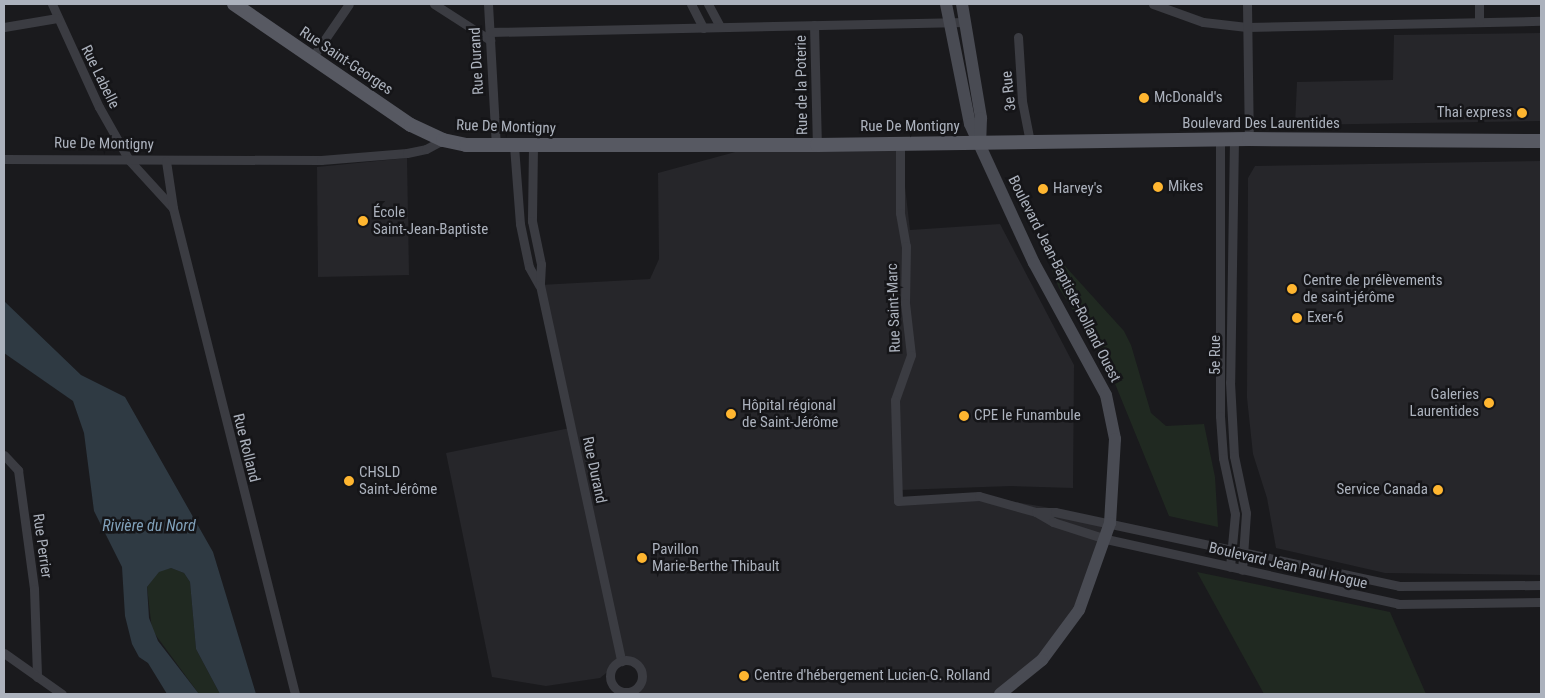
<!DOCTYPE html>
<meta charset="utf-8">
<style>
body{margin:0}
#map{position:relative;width:1545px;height:698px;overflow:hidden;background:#1a1a1d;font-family:"Roboto Condensed",sans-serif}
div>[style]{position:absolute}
.built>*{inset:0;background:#26262a}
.green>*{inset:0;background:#202921}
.water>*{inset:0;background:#2f3a43}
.street>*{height:9px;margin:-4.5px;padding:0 4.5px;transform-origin:4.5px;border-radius:4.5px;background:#3b3c42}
.street>.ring{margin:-4.5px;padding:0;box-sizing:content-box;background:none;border:9px solid #3b3c42;border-radius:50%}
.secondary>*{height:12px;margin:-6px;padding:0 6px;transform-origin:6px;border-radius:6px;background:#494b53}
.primary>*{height:14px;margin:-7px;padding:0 7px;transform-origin:7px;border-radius:7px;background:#575962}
.dots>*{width:14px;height:14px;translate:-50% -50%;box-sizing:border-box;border:2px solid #151518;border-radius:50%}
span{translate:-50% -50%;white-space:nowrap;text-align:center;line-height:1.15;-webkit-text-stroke:5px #151518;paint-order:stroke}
.street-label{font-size:15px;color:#acb2bd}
.poi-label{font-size:15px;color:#acb2bd}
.left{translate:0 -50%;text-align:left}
.right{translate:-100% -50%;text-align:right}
.water-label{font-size:16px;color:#81a1ba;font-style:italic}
.frame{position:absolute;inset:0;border:5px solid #acb2bd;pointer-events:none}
</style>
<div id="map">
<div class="built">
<i style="clip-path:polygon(1541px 33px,1541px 121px,1295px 125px,1297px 82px,1393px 80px,1394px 35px)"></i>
<i style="clip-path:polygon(900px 143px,910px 230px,1000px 224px,1074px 365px,1073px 488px,1011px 486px,900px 490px,898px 500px,979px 496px,1045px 507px,1110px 523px,1079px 610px,1042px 660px,1000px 694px,637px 694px,641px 671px,628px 660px,621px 661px,600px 678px,546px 686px,492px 677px,446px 453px,570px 428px,540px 285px,650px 279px,659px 259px,658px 173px,761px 145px)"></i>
<i style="clip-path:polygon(407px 158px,409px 275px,318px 277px,317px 167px)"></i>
<i style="clip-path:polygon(1541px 161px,1541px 575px,1385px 573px,1276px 548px,1267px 498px,1253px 454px,1247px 398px,1248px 178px,1255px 166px)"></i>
</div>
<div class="green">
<i style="clip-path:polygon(1055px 255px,1124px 331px,1131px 345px,1151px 413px,1166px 426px,1204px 424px,1215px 477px,1218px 527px,1169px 516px,1107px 364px,1059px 288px,1049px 262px)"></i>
<i style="clip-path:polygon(171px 568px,184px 573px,190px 582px,196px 649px,220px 694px,199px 694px,152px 630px,147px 587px,159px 571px)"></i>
<i style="clip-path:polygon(1197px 572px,1390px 612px,1426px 694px,1264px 694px)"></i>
</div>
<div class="water">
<i style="clip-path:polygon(4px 301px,81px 375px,125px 397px,213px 552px,256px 694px,220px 694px,196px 649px,190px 582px,184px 573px,171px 568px,159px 572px,147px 587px,149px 618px,158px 641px,199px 694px,167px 694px,148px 663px,139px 657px,132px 644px,125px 616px,122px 567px,94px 511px,84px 433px,73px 401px,4px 353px)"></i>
</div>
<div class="street">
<i style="left:52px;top:4px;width:113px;rotate:65.5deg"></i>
<i style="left:99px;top:107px;width:61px;rotate:60.5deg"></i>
<i style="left:129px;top:160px;width:65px;rotate:47.5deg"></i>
<i style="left:173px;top:208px;width:501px;rotate:75.91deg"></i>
<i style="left:434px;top:4px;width:67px;rotate:32.7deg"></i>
<i style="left:488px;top:4px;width:142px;rotate:86.8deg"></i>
<i style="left:691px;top:4px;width:27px;rotate:63deg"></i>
<i style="left:708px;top:4px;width:26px;rotate:62deg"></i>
<i style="left:1153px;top:4px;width:53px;rotate:19.8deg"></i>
<i style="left:1203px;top:22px;width:44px;rotate:6.5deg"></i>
<i style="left:1247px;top:27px;width:294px;rotate:-1.2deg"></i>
<i style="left:1247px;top:4px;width:135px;rotate:89.2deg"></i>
<i style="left:1479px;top:4px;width:17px;rotate:90deg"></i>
<i style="left:814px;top:25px;width:120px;rotate:88.6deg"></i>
<i style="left:4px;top:27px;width:54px;rotate:-9.6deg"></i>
<i style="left:490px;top:32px;width:475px;rotate:-1.2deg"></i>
<i style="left:1018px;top:37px;width:64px;rotate:86.4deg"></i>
<i style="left:1022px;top:101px;width:42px;rotate:79deg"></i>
<i style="left:312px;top:58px;width:65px;rotate:-55.6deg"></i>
<i style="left:1220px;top:139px;width:277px;rotate:90deg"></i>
<i style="left:1220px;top:416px;width:42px;rotate:85.9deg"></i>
<i style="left:1223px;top:458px;width:57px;rotate:77.9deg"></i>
<i style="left:1235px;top:514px;width:53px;rotate:95.4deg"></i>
<i style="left:1234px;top:139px;width:243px;rotate:90.9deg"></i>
<i style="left:1230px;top:382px;width:74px;rotate:86.9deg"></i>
<i style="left:1234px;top:456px;width:58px;rotate:78.1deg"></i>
<i style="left:1246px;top:513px;width:57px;rotate:94deg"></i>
<i style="left:900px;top:143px;width:70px;rotate:90deg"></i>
<i style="left:900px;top:213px;width:34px;rotate:80deg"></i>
<i style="left:906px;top:246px;width:57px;rotate:91deg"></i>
<i style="left:905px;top:303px;width:52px;rotate:83.4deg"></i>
<i style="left:911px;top:355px;width:48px;rotate:109.6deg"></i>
<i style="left:895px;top:400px;width:101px;rotate:88.3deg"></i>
<i style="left:898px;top:501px;width:81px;rotate:-3.5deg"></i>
<i style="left:979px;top:496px;width:59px;rotate:15.7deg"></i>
<i style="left:1036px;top:512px;width:20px;rotate:30deg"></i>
<i style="left:1053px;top:522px;width:56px;rotate:17.8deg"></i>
<i style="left:1106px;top:539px;width:299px;rotate:12.5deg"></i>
<i style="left:1398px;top:604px;width:143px;rotate:-0.8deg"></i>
<i style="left:514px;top:146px;width:78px;rotate:85.6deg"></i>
<i style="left:520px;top:224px;width:44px;rotate:78.2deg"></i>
<i style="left:529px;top:267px;width:21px;rotate:61deg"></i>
<i style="left:533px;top:146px;width:75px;rotate:90.8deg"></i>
<i style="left:532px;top:221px;width:44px;rotate:78.2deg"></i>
<i style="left:541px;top:264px;width:21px;rotate:93deg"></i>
<i style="left:540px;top:285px;width:385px;rotate:77.8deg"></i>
<i style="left:4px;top:159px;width:317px;rotate:0.2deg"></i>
<i style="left:321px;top:160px;width:86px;rotate:-4.7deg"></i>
<i style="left:407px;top:153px;width:19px;rotate:-12deg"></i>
<i style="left:426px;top:149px;width:19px;rotate:-28deg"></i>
<i style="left:166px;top:161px;width:48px;rotate:81.5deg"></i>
<i style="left:4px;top:455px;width:21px;rotate:47deg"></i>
<i style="left:18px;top:470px;width:120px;rotate:82.3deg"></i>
<i style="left:34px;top:589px;width:88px;rotate:88deg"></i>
<i style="left:1036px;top:512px;width:19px"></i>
<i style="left:1055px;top:512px;width:352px;rotate:12.1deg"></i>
<i style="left:1399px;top:586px;width:142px;rotate:-0.4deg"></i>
<i style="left:4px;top:653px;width:71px;rotate:35.3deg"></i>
<i class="ring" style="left:610px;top:660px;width:23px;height:23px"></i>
</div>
<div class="secondary">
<i style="left:946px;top:4px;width:122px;rotate:78.7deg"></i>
<i style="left:970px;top:124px;width:153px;rotate:65.3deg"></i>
<i style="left:1034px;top:263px;width:150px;rotate:61.4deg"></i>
<i style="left:1106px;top:395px;width:45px;rotate:78.4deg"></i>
<i style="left:1115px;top:439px;width:84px;rotate:93.4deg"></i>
<i style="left:1110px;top:523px;width:92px;rotate:109.6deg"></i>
<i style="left:1079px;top:610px;width:62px;rotate:126.5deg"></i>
<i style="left:1042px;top:660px;width:54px;rotate:141deg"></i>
<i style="left:962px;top:4px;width:116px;rotate:80.5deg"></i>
<i style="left:981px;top:118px;width:25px;rotate:92deg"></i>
</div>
<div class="primary">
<i style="left:234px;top:4px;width:214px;rotate:34.4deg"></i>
<i style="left:411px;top:125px;width:35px;rotate:25deg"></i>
<i style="left:443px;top:140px;width:24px;rotate:12deg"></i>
<i style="left:466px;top:145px;width:351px"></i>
<i style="left:817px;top:145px;width:432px;rotate:-0.8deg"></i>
<i style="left:1249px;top:139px;width:292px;rotate:0.4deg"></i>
</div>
<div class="dots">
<i style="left:1144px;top:98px;background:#ffb630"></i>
<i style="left:1522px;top:113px;background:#ffb630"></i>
<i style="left:1158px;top:187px;background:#ffb630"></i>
<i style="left:1043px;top:189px;background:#ffb630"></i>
<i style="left:363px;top:221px;background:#ffb630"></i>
<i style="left:1292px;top:289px;background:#ffb630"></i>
<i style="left:1297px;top:318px;background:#ffb630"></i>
<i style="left:1489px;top:403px;background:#ffb630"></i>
<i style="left:731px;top:414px;background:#ffb630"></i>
<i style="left:964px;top:416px;background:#ffb630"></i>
<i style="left:349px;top:481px;background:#ffb630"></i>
<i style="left:1438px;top:490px;background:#ffb630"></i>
<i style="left:642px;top:558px;background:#ffb630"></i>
<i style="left:744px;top:676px;background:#ffb630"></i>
</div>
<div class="street-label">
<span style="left:346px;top:61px;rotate:34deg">Rue Saint-Georges</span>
<span style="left:477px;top:61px;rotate:-93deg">Rue Durand</span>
<span style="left:100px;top:77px;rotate:64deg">Rue Labelle</span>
<span style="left:802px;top:85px;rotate:-91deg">Rue de la Poterie</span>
<span style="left:1009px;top:91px;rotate:-96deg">3e Rue</span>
<span style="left:1261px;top:124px">Boulevard Des Laurentides</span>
<span style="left:506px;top:127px;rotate:2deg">Rue De Montigny</span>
<span style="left:910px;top:127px">Rue De Montigny</span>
<span style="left:104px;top:144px;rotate:1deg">Rue De Montigny</span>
<span style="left:1064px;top:279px;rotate:63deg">Boulevard Jean-Baptiste-Rolland Ouest</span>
<span style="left:894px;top:308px;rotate:-92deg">Rue Saint-Marc</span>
<span style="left:1216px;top:355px;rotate:-90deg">5e Rue</span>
<span style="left:246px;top:448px;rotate:76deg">Rue Rolland</span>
<span style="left:594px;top:470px;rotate:78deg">Rue Durand</span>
<span style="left:42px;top:546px;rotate:82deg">Rue Perrier</span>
<span style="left:1288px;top:566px;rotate:13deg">Boulevard Jean Paul Hogue</span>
</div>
<div class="poi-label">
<span class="left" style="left:1154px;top:98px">McDonald's</span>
<span class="right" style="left:1512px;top:113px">Thai express</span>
<span class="left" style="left:1168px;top:187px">Mikes</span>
<span class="left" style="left:1053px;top:189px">Harvey's</span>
<span class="left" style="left:373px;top:221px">École<br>Saint-Jean-Baptiste</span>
<span class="left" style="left:1303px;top:289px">Centre de prélèvements<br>de saint-jérôme</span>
<span class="left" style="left:1307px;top:318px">Exer-6</span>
<span class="right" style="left:1479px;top:403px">Galeries<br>Laurentides</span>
<span class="left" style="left:742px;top:414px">Hôpital régional<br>de Saint-Jérôme</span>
<span class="left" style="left:974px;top:416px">CPE le Funambule</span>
<span class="left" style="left:359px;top:481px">CHSLD<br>Saint-Jérôme</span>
<span class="right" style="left:1428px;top:490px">Service Canada</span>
<span class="left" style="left:652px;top:558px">Pavillon<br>Marie-Berthe Thibault</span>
<span class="left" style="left:754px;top:676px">Centre d'hébergement Lucien-G. Rolland</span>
</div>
<div class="water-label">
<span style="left:149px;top:526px">Rivière du Nord</span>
</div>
<div class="frame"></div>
</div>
